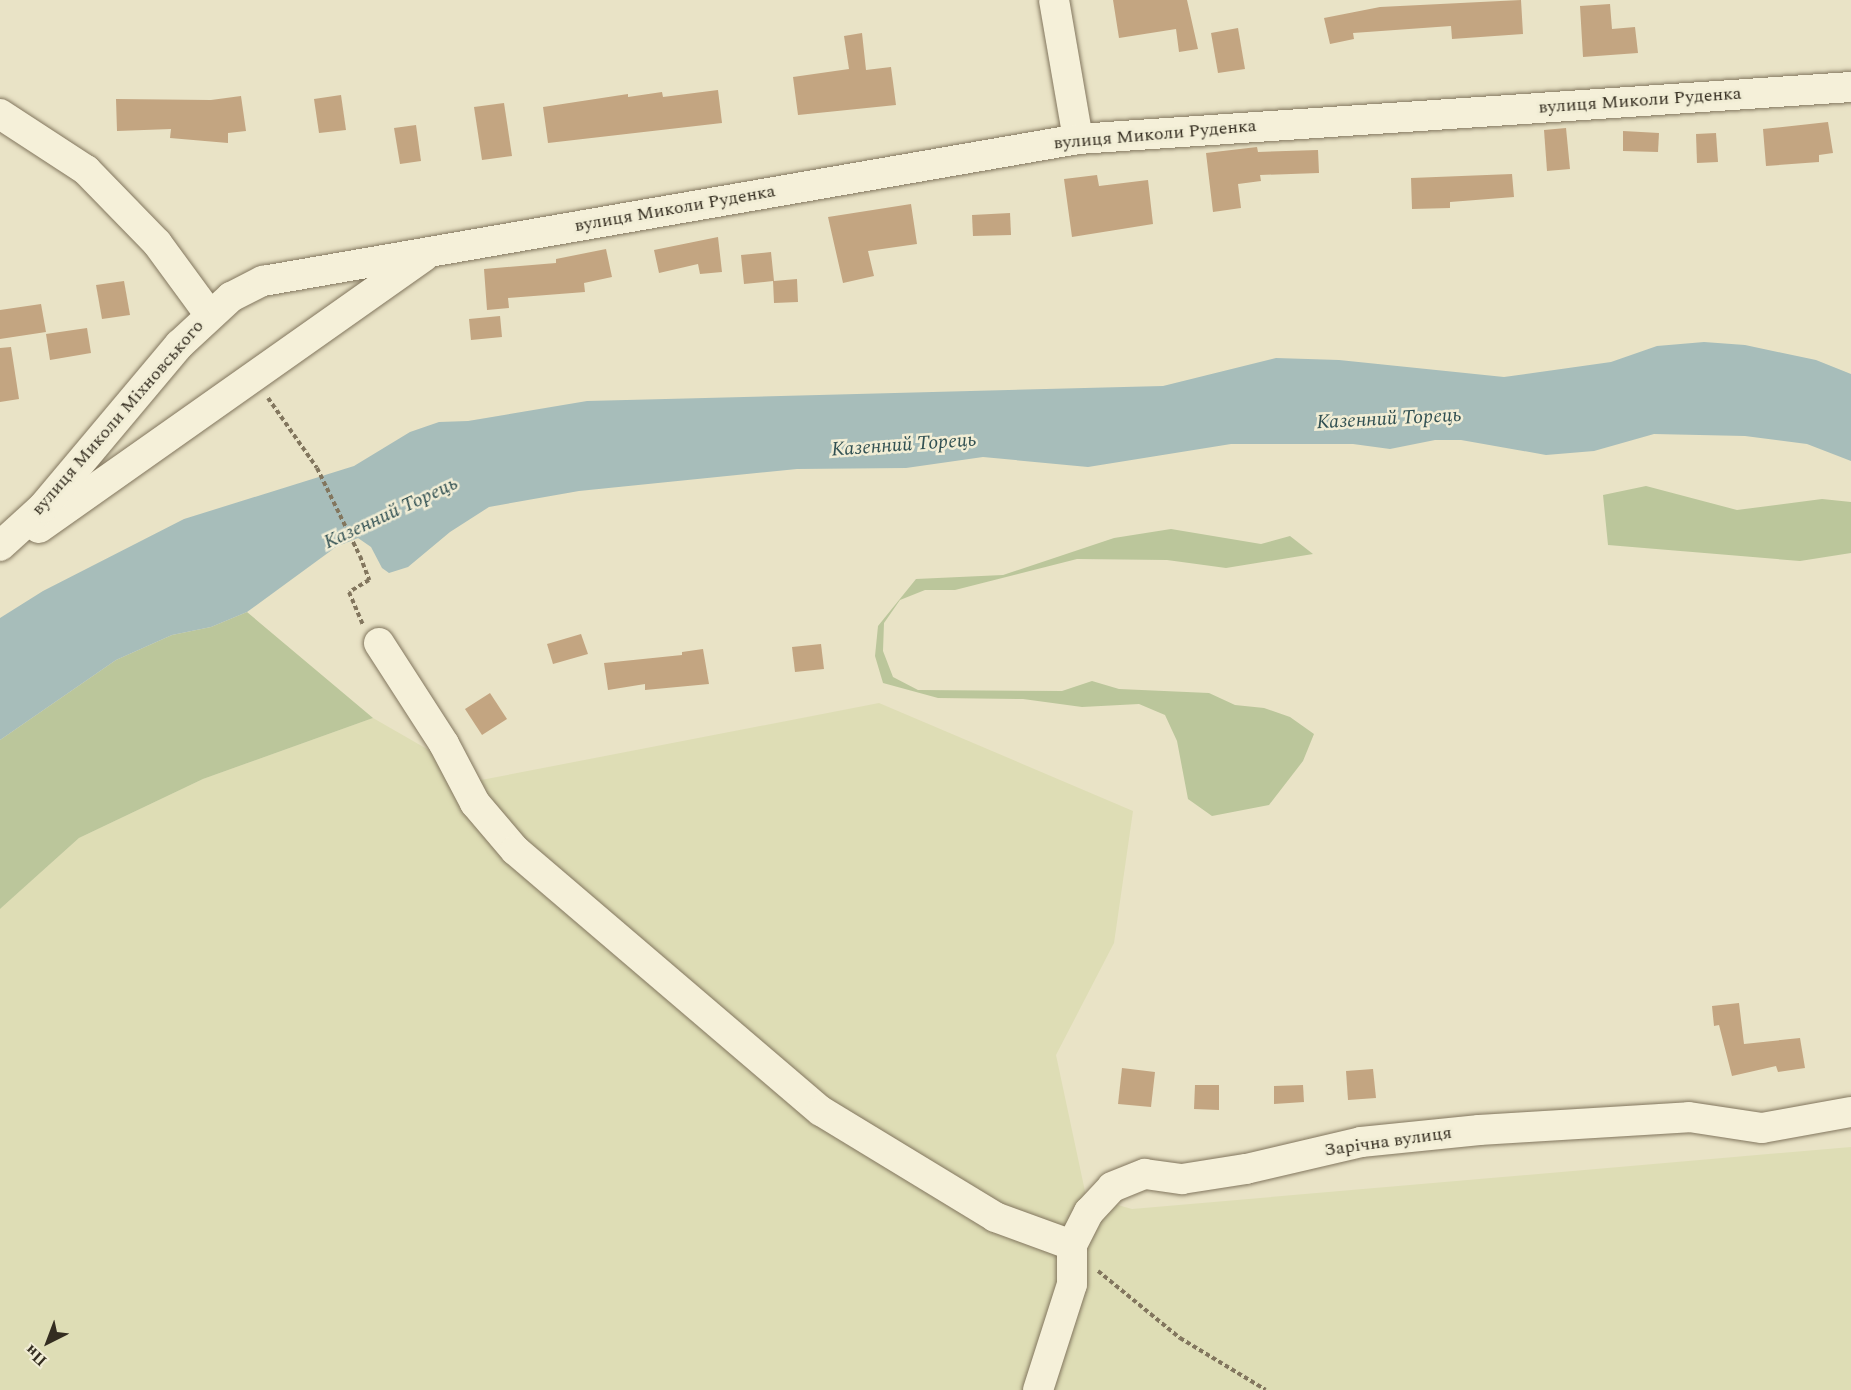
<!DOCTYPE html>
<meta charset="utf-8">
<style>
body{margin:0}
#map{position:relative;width:1851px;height:1390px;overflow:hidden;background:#e9e3c6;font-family:Spectral,serif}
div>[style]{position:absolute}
.farmland>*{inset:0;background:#deddb5}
.green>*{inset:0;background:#bbc69b}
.water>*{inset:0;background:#a7bdba}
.building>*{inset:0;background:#c3a581}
.path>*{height:4px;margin-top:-2px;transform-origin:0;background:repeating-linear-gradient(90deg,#82765e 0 4.5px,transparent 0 7.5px)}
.roads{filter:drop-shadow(0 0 2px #82765e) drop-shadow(0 0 2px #82765e)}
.minor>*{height:30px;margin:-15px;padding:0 15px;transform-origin:15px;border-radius:15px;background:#f5f0d9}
span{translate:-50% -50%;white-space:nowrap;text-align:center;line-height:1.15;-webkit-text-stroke:5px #f1edd5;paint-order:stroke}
.street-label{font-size:18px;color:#342d20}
.water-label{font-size:20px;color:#315052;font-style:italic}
.north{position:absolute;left:18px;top:1312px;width:60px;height:60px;-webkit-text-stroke:4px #f1edd5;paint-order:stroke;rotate:222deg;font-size:16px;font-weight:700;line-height:24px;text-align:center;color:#342d20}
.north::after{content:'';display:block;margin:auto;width:21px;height:27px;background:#342d20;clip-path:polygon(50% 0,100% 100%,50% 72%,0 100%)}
</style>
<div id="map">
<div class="farmland">
<i style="clip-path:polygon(879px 703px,1133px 811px,1114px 943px,1056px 1055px,1086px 1196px,1132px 1209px,1851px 1147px,1851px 1390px,0 1390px,0 909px,79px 838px,203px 779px,373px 718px,481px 780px)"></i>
</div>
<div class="green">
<i style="clip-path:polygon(1646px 486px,1737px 510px,1822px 499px,1851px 502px,1851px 553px,1800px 561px,1608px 545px,1603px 495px)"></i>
<i style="clip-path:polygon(1171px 529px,1261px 544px,1290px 536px,1313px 554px,1226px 568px,1167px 560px,1077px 559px,955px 590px,925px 590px,900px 600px,884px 623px,883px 651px,893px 677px,918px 690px,1062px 691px,1092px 681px,1119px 689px,1209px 693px,1235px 705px,1264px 708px,1290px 717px,1314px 734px,1303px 761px,1269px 805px,1212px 816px,1188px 799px,1177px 741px,1165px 715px,1139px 704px,1082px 707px,1023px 699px,938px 698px,883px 683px,875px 656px,878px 626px,916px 579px,1003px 575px,1114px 538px)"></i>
<i style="clip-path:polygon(247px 612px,373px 718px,203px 779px,79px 838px,0 909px,0 740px,116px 660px,172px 635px,211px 627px)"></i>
</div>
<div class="water">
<i style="clip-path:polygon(1704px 342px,1745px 345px,1816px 360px,1851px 374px,1851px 461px,1807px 444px,1745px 436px,1654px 434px,1594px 451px,1546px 455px,1461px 440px,1435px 440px,1390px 449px,1353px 444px,1231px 444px,1088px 467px,983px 457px,906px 468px,797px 469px,579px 491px,489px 507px,450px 532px,408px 567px,389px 573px,382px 568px,371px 547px,358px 538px,336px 547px,247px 612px,211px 627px,172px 635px,116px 660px,0 740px,0 618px,43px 591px,184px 519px,354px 466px,410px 432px,439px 422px,468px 421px,587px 401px,1163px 386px,1276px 358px,1339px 360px,1504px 377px,1611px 362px,1657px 346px)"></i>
</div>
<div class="building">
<i style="clip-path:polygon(1113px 0,1187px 0,1198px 49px,1179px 52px,1176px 29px,1119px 38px)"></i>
<i style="clip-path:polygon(1521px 0,1523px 34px,1452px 39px,1451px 26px,1353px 33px,1354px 39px,1330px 44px,1324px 18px,1380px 7px)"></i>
<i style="clip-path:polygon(1610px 4px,1612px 29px,1635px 27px,1638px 53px,1583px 57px,1580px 6px)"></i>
<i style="clip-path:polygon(1238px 28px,1245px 69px,1218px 73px,1211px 33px)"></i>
<i style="clip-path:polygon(862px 33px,866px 70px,891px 67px,896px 105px,798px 115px,793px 77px,849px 69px,844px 36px)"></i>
<i style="clip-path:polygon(718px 90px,722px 123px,548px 143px,543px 107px,628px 94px,628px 97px,662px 92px,663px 97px)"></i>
<i style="clip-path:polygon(341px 95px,346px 130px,319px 133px,314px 99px)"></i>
<i style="clip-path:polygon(241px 96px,246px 131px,228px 133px,228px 143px,170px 138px,171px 129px,117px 131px,116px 99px,211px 100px)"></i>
<i style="clip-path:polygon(504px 103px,512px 156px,482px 160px,474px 107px)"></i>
<i style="clip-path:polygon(1828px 122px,1833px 153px,1819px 155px,1819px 162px,1766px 166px,1763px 129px)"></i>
<i style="clip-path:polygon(416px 125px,421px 161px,400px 164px,394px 128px)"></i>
<i style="clip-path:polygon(1566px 128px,1570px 169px,1547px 171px,1544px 130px)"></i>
<i style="clip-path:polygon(1623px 131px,1659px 133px,1658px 152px,1623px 151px)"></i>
<i style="clip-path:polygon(1716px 133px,1718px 162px,1697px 163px,1696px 134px)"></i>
<i style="clip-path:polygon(1257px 147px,1258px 152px,1318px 150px,1319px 173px,1260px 175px,1261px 181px,1238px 184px,1241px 208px,1213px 212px,1206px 153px)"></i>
<i style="clip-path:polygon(1512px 174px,1514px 197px,1450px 202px,1450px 208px,1412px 209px,1411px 178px)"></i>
<i style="clip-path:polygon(1097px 175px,1099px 186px,1148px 180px,1153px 224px,1072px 237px,1064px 179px)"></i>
<i style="clip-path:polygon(911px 204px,917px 244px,868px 251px,874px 276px,843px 283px,828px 217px)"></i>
<i style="clip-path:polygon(1010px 213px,1011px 235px,973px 236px,972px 215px)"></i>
<i style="clip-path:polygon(718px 237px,722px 272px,700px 274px,698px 264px,659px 273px,654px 250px)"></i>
<i style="clip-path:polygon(606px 249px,612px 277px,584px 283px,585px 292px,508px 298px,509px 308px,487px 310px,484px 269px,556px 263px,556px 259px)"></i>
<i style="clip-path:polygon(771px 252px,774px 281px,797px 279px,798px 302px,774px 303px,773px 281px,744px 284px,741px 255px)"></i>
<i style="clip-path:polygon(124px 281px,130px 315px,102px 319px,96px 285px)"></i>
<i style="clip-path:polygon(41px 304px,46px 332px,0 339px,0 310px)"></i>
<i style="clip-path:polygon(500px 316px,502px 337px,471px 340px,469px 319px)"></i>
<i style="clip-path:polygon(87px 328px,91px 353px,50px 360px,46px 334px)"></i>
<i style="clip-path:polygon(11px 347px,19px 399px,0 402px,0 348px)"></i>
<i style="clip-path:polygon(581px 634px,588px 654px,553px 664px,547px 644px)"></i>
<i style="clip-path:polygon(821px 644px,824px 669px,795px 672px,792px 647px)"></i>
<i style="clip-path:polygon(703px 649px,709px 684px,645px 690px,645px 684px,608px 690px,604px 663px,682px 655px,682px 652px)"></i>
<i style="clip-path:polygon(490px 693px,507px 719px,482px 735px,465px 709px)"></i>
<i style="clip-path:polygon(1739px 1003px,1744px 1044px,1800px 1038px,1805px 1068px,1778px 1072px,1776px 1066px,1732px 1076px,1719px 1025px,1714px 1026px,1712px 1006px)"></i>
<i style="clip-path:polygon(1122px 1068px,1155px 1072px,1151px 1107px,1118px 1104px)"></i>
<i style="clip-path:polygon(1373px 1069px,1376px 1098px,1348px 1100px,1346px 1071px)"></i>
<i style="clip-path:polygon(1195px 1085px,1219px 1085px,1219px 1110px,1194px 1109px)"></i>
<i style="clip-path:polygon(1303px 1085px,1304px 1102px,1274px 1104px,1274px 1086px)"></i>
</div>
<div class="path">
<i style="left:268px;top:398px;width:85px;rotate:55deg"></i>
<i style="left:317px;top:468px;width:98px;rotate:64deg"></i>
<i style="left:360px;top:556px;width:26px;rotate:69deg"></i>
<i style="left:369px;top:580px;width:23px;rotate:149deg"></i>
<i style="left:349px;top:592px;width:36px;rotate:67deg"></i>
<i style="left:1098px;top:1271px;width:106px;rotate:39.3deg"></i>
<i style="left:1180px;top:1338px;width:100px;rotate:31.2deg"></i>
</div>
<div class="roads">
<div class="minor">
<i style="left:1054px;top:0;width:141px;rotate:80.2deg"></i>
<i style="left:0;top:114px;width:103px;rotate:33.1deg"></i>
<i style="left:86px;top:170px;width:102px;rotate:45.8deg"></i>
<i style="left:157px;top:243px;width:88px;rotate:53.8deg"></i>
<i style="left:39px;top:528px;width:471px;rotate:-35.2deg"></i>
<i style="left:0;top:546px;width:58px;rotate:-42.2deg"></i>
<i style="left:43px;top:507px;width:212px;rotate:-50deg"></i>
<i style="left:179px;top:345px;width:71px;rotate:-42.7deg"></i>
<i style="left:231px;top:297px;width:36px;rotate:-27deg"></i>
<i style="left:263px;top:281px;width:827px;rotate:-9.88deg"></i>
<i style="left:1078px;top:139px;width:775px;rotate:-3.85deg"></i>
<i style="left:379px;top:643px;width:120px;rotate:57.2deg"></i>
<i style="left:444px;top:744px;width:67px;rotate:62.3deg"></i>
<i style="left:475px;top:803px;width:62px;rotate:49.6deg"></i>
<i style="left:515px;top:850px;width:402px;rotate:40.5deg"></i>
<i style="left:821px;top:1111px;width:204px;rotate:31.3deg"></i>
<i style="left:995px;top:1217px;width:82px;rotate:20deg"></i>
<i style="left:1038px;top:1390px;width:111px;rotate:-72.2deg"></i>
<i style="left:1072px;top:1284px;width:39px;rotate:-90deg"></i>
<i style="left:1072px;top:1245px;width:37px;rotate:-63deg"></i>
<i style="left:1089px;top:1212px;width:34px;rotate:-47deg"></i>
<i style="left:1112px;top:1187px;width:35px;rotate:-22deg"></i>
<i style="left:1145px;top:1174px;width:37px;rotate:8deg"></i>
<i style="left:1182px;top:1179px;width:65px;rotate:-8.9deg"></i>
<i style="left:1246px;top:1169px;width:118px;rotate:-13.2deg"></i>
<i style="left:1361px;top:1142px;width:119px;rotate:-5.8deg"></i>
<i style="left:1479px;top:1130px;width:210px;rotate:-3.5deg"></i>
<i style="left:1689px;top:1117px;width:74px;rotate:8.6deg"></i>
<i style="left:1762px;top:1128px;width:90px;rotate:-10.2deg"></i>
</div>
</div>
<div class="street-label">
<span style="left:1640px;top:101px;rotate:-4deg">вулиця Миколи Руденка</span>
<span style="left:1155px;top:135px;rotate:-5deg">вулиця Миколи Руденка</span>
<span style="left:675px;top:209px;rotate:-10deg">вулиця Миколи Руденка</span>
<span style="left:118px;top:418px;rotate:-49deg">вулиця Миколи Міхновського</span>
<span style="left:1388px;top:1142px;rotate:-8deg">Зарічна вулиця</span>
</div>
<div class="water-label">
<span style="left:1389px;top:419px;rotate:-3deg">Казенний Торець</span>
<span style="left:904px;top:445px;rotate:-4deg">Казенний Торець</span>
<span style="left:391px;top:513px;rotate:-25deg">Казенний Торець</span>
</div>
<div class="north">Пн</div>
</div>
